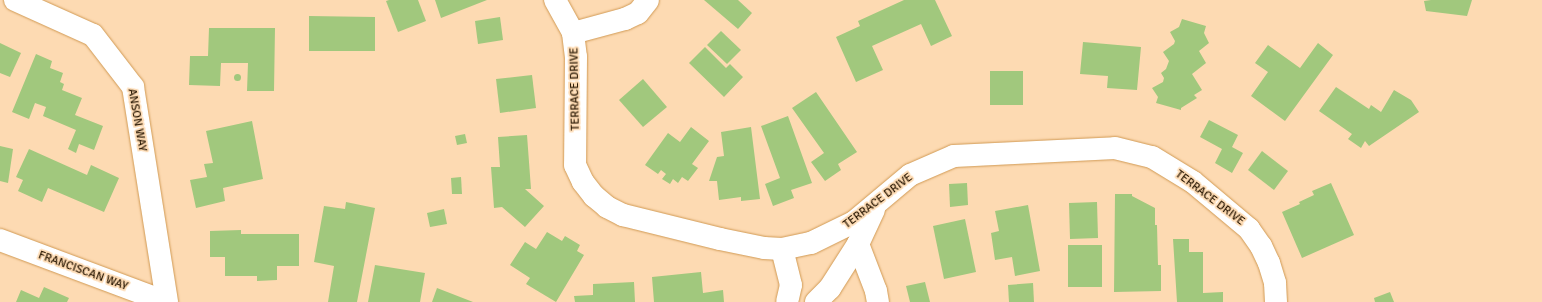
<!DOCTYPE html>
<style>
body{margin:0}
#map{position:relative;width:1542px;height:302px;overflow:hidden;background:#fddab2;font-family:Signika,sans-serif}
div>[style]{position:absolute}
.building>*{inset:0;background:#a1c87d}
.round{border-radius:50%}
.roads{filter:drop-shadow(0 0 1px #d19a54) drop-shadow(0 0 1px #d19a54)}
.minor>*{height:22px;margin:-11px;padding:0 11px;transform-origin:11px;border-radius:11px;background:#fff}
span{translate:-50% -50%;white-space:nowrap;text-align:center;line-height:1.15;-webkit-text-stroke:3.5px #fddab2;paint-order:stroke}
.street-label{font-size:12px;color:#271602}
</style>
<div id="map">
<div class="building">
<i style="clip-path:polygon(389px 0,418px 0,426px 21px,398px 32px,386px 1px)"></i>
<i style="clip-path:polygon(435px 0,487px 0,441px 18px)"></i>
<i style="clip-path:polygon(704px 0,738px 0,752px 13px,738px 29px)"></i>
<i style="clip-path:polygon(904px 0,935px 0,952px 36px,931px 46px,921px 24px,872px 46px,883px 70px,856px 82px,836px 37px,860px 26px,858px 21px)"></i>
<i style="clip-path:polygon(1431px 0,1472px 0,1467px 16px,1426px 11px,1424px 1px)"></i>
<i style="clip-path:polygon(309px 16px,375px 17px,375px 51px,309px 51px)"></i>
<i style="clip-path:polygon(500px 17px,503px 40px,478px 44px,475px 21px)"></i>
<i style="clip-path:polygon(1182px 19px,1206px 26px,1204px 33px,1209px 43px,1199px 51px,1206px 63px,1192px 74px,1202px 90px,1194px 95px,1197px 98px,1181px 108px,1181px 110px,1156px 103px,1158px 97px,1152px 88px,1163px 82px,1164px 78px,1161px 73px,1166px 69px,1169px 61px,1163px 52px,1174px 44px,1175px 41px,1170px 32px,1179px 27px)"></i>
<i style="clip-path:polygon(209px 28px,275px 28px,274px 91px,247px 91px,248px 63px,221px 63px,220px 86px,189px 85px,190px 56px,208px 56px)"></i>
<i style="clip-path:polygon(721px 31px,741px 50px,727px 64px,707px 45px)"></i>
<i style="clip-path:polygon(1083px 42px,1141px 47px,1137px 90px,1107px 88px,1108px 76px,1080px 74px)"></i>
<i style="clip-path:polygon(0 43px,21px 53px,10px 77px,0 73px)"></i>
<i style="clip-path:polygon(1318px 43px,1333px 55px,1285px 121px,1251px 96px,1268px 72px,1255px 63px,1268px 45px,1300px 68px)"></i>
<i style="clip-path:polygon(705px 47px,726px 68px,730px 64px,743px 77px,724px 97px,689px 63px)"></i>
<i style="clip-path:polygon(36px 54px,52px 61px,50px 68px,63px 73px,60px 82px,64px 84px,62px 90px,82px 98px,75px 115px,103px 126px,94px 150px,79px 144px,76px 153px,68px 149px,76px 130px,43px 116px,46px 107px,35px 103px,29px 119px,12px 112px)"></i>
<i style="clip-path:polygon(990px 71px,1023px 71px,1023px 105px,990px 105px)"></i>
<i class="round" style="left:233.5px;top:73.5px;width:7px;height:7px"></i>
<i style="clip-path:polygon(532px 75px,536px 108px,500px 113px,496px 79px)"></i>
<i style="clip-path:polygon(643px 79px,667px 107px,643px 127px,619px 100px)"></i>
<i style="clip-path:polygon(1336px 87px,1369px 109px,1371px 105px,1381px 112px,1394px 90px,1411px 100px,1419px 112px,1369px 146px,1365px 141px,1361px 148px,1348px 139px,1352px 134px,1319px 111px)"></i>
<i style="clip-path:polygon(816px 92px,857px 152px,838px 164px,841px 170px,825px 181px,811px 162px,824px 153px,792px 108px)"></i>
<i style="clip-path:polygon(788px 116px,812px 183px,791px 190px,794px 198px,773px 206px,765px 184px,780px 178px,761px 126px)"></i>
<i style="clip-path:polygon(1209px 120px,1238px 135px,1232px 147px,1243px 153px,1232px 173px,1215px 163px,1222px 149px,1200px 137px)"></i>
<i style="clip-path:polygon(252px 121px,263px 179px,223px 188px,225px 201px,196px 208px,190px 180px,207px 177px,204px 164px,213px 163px,206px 131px)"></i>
<i style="clip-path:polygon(691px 127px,709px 141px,692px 164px,698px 168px,688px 181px,682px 177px,678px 183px,673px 179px,670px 184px,662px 179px,666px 174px,661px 170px,658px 174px,645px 165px,668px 133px,680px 142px)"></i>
<i style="clip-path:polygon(751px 127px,760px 199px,741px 201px,741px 197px,719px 200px,717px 181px,709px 181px,717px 157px,724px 156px,721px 132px)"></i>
<i style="clip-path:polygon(465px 134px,467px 143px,457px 145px,455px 136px)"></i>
<i style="clip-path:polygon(527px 135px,531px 189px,525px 189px,544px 206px,525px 227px,502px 207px,494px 208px,491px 167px,500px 167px,498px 137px)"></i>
<i style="clip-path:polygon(0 146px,13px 149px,8px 183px,0 181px)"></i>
<i style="clip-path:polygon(29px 149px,87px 175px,91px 165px,119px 178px,104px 212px,48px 188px,42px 202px,18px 191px,23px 180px,16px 177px)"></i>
<i style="clip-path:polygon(1262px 151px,1288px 171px,1274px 190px,1248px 170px)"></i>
<i style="clip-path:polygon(461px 177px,462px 194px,452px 194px,451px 178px)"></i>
<i style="clip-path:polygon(967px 183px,968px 205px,950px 207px,949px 184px)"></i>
<i style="clip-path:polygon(1331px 183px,1354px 235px,1302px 258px,1282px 212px,1300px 204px,1299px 202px,1314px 195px,1312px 191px)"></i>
<i style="clip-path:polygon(1115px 194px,1132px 194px,1132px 196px,1155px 208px,1155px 225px,1157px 225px,1158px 265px,1161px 265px,1161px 291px,1114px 292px)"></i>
<i style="clip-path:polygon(346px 202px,375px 208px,357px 302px,328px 302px,334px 266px,314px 262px,324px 206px,345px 209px)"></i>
<i style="clip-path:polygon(1097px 202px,1098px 238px,1070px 239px,1069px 203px)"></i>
<i style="clip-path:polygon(1028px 205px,1040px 271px,1015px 276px,1012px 257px,995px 260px,991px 233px,999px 231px,995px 211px)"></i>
<i style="clip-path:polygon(444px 209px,447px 224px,430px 227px,427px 213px)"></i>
<i style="clip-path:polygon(965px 219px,976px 272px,944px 279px,933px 226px)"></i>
<i style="clip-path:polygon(241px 230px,241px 234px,299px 234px,299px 266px,277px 266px,277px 280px,257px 281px,257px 276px,225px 276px,225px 257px,210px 257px,210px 231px)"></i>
<i style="clip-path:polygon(547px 232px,562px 241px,565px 236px,580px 245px,577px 251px,584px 255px,556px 302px,526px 284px,530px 278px,510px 265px,525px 242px,536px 249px)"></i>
<i style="clip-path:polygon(1173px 239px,1189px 239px,1189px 252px,1203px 252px,1203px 293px,1223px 292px,1223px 302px,1177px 302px)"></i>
<i style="clip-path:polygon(1068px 245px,1102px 245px,1102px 287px,1068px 287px)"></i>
<i style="clip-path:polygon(375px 265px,425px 273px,420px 302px,368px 302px)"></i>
<i style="clip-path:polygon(701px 272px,703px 293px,723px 290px,724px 302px,654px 302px,652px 277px)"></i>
<i style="clip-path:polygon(634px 282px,635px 302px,575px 302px,574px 296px,593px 295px,593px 284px)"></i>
<i style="clip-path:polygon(925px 282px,930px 302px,910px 302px,906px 286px)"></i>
<i style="clip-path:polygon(1033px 283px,1034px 302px,1009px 302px,1008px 285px)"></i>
<i style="clip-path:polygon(44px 287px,69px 298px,67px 302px,16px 302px,21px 290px,39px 298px)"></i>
<i style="clip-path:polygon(437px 288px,473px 302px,432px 302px)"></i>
<i style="clip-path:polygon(1390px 292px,1394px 302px,1375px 302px,1374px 298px)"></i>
</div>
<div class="roads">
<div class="minor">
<i style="left:15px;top:0;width:85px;rotate:24.2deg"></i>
<i style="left:93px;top:35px;width:66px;rotate:52.4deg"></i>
<i style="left:133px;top:87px;width:218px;rotate:81deg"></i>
<i style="left:555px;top:0;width:38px;rotate:61deg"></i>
<i style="left:573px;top:33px;width:24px;rotate:83deg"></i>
<i style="left:576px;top:57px;width:108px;rotate:90.5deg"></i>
<i style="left:575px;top:165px;width:19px;rotate:65deg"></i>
<i style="left:583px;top:182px;width:18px;rotate:52deg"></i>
<i style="left:594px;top:196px;width:17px;rotate:40deg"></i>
<i style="left:607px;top:207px;width:18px;rotate:27deg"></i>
<i style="left:623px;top:215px;width:100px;rotate:13.9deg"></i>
<i style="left:720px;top:239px;width:45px;rotate:11.6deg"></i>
<i style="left:764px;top:248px;width:18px;rotate:3deg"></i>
<i style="left:782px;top:249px;width:30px;rotate:-12deg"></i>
<i style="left:811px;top:243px;width:48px;rotate:-26deg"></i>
<i style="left:854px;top:222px;width:73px;rotate:-40deg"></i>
<i style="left:910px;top:175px;width:48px;rotate:-23.4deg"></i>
<i style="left:954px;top:156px;width:161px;rotate:-2.8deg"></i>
<i style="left:1115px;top:148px;width:38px;rotate:14deg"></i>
<i style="left:1152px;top:157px;width:48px;rotate:31.4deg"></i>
<i style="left:1193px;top:182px;width:73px;rotate:40deg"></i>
<i style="left:1249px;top:229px;width:21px;rotate:55deg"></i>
<i style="left:1261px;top:246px;width:19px;rotate:65deg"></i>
<i style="left:1269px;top:263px;width:21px;rotate:73deg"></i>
<i style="left:1275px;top:283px;width:19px;rotate:87deg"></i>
<i style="left:573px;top:33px;width:54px;rotate:-15.1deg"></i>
<i style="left:625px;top:19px;width:14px;rotate:-25deg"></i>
<i style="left:638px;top:13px;width:16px;rotate:-52deg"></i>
<i style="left:0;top:240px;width:177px;rotate:20.5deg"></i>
<i style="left:858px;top:244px;width:50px;rotate:69deg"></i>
<i style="left:876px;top:291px;width:11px;rotate:80deg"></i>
<i style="left:782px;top:249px;width:37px;rotate:76deg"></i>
<i style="left:791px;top:285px;width:17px;rotate:103deg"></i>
<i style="left:816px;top:302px;width:20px;rotate:-45deg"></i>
<i style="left:830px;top:288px;width:52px;rotate:-57.5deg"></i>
<i style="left:858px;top:244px;width:38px;rotate:-65deg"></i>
</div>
</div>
<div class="street-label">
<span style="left:575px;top:89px;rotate:-91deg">TERRACE DRIVE</span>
<span style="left:137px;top:120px;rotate:80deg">ANSON WAY</span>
<span style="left:1210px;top:198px;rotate:37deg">TERRACE DRIVE</span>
<span style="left:878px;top:201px;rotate:-37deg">TERRACE DRIVE</span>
<span style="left:83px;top:271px;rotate:20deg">FRANCISCAN WAY</span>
</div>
</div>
